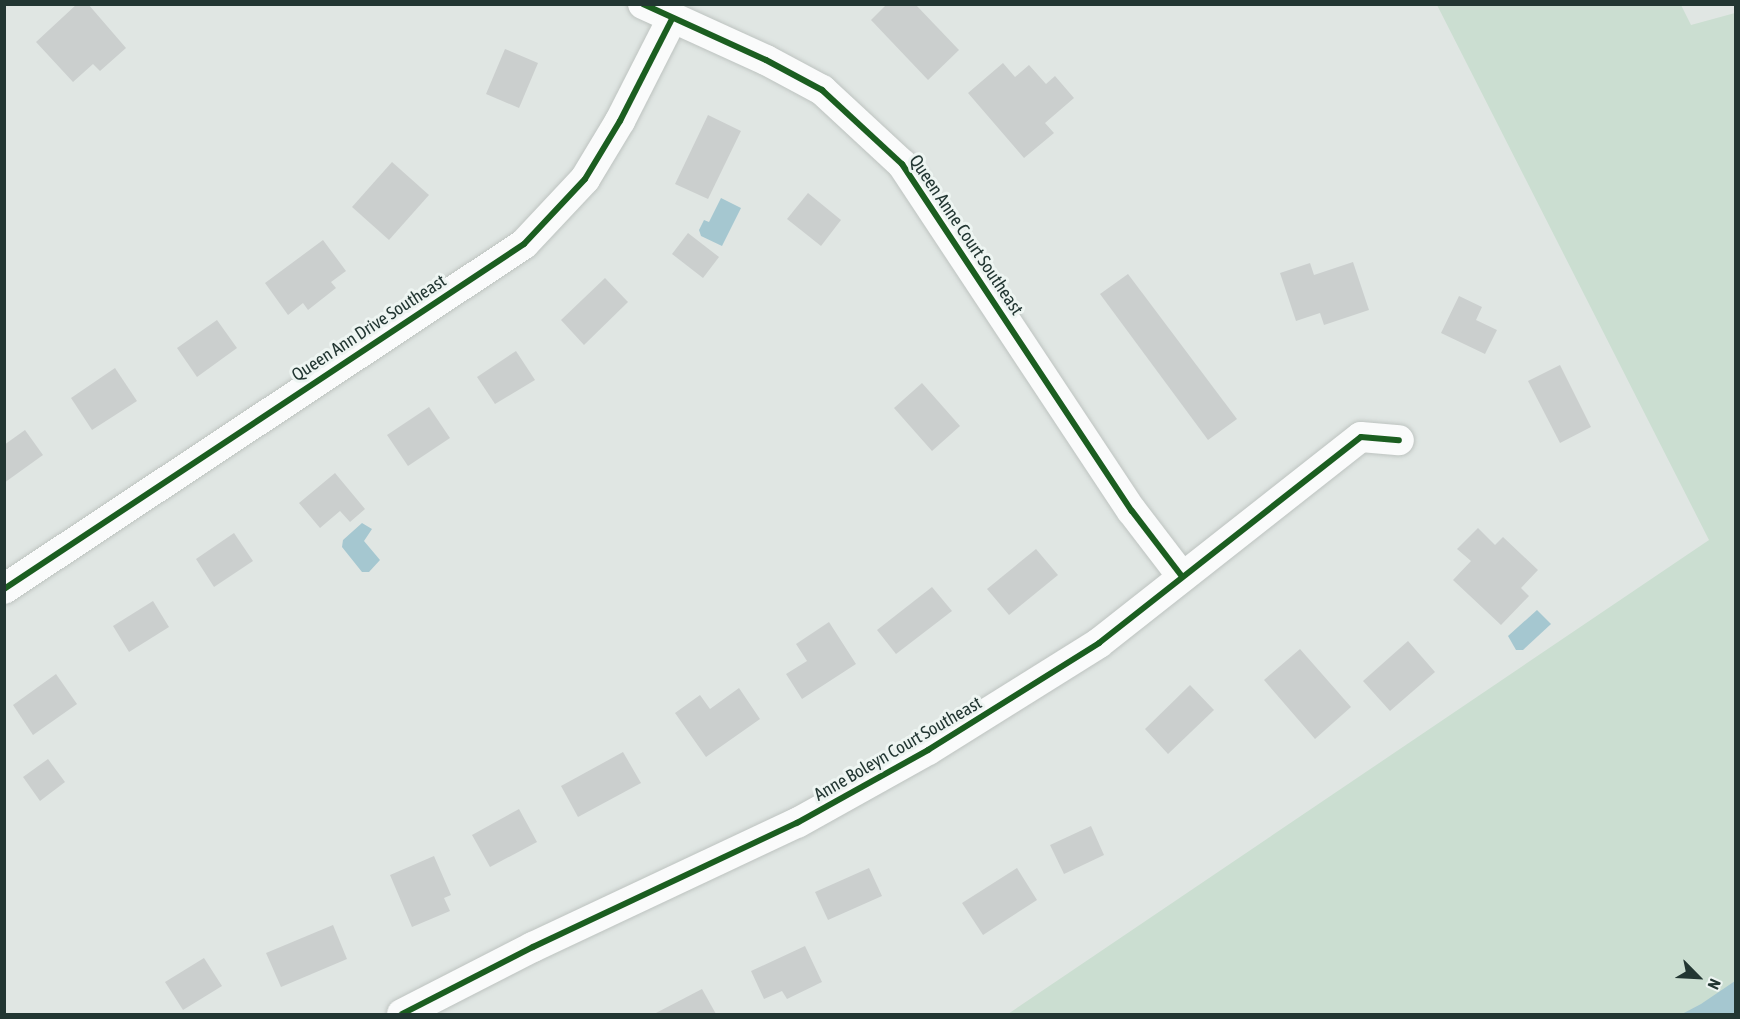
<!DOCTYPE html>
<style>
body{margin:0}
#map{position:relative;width:1740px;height:1019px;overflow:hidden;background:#e0e6e3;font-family:"Asap Condensed",sans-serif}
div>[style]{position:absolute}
.green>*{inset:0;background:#cbded1}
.water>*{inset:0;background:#a5c7d0}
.building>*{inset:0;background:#cbcfce}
.roads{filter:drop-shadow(0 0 2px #bdc3c0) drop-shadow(0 0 2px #bdc3c0)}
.minor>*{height:30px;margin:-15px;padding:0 15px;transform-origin:15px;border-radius:15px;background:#fafbfb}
.cycleway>*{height:6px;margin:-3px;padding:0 3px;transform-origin:3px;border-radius:3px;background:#1b5e20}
span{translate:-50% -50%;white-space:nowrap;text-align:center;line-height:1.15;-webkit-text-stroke:6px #eef5f2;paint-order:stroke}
.street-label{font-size:18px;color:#223632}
.frame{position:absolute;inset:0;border:6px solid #223632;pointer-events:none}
.north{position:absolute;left:1668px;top:947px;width:60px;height:60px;-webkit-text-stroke:4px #eef5f2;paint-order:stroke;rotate:114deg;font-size:16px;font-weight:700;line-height:24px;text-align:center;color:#223632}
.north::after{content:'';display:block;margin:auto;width:21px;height:27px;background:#223632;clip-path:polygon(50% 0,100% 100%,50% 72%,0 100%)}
</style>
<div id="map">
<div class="green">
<i style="clip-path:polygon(1437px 5px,1681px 5px,1691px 25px,1735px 13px,1735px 1014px,1008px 1014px,1709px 540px)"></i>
</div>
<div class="water">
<i style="clip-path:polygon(721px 198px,741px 208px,722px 246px,701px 236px,699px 230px,704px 220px,709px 222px)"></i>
<i style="clip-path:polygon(362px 523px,372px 529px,364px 541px,380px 560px,369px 572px,362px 572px,342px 547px,343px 540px)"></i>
<i style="clip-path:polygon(1537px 610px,1551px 624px,1523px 650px,1516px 650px,1508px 636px)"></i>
<i style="clip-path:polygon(1735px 981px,1735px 1014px,1682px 1014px,1701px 1004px)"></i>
</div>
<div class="building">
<i style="clip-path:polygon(77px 4px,88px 4px,126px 48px,100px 71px,93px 64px,73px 82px,36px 42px)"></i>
<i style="clip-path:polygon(887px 4px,915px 4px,959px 50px,928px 80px,871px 20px)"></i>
<i style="clip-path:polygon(505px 49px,538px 63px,519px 108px,486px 94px)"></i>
<i style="clip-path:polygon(1003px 63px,1015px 77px,1029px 65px,1046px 84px,1055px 76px,1074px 98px,1045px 123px,1054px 133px,1024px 158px,968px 93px)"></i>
<i style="clip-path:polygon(708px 115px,741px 131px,708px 199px,675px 184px)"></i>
<i style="clip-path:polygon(392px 162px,429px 195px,389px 240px,352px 207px)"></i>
<i style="clip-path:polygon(808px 193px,841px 220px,821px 246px,787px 219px)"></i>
<i style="clip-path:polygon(688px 233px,719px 257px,703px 278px,672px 254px)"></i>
<i style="clip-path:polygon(323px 240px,346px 271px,331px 282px,336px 288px,308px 310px,303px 303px,288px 315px,265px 283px)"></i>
<i style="clip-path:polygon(1353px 262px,1369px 310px,1324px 325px,1320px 313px,1296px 321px,1280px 273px,1310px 263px,1314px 275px)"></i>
<i style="clip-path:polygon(1128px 274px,1237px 419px,1208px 440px,1100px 294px)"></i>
<i style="clip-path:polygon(605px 278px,628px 302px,584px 345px,561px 320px)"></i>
<i style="clip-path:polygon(1459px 296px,1482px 307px,1476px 320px,1497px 330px,1485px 354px,1441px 333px)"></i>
<i style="clip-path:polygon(217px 320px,237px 348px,197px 377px,177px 348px)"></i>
<i style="clip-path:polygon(516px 351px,535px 380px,495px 404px,477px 377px)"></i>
<i style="clip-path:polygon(1560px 365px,1591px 427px,1560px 443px,1528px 381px)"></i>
<i style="clip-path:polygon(115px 368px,137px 401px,92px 430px,71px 398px)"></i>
<i style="clip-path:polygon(922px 383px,960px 426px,932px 451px,894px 408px)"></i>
<i style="clip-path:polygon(429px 407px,450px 438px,408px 466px,387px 435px)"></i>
<i style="clip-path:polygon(25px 430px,43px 455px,4px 483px,4px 445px)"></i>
<i style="clip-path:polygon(335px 473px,365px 509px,350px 522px,340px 511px,320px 528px,299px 503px)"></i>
<i style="clip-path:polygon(1478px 528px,1495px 545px,1503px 537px,1538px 570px,1521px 588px,1529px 596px,1501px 625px,1453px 580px,1471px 561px,1457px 549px)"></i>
<i style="clip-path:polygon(234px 533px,253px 561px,214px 587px,196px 559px)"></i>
<i style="clip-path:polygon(1036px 549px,1058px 575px,1009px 615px,987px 589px)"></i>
<i style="clip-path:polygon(932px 587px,952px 611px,896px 654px,877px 630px)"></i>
<i style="clip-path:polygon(153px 601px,169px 627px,129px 652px,113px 626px)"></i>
<i style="clip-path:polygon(829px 622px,856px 664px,802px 699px,786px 674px,807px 661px,796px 644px)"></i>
<i style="clip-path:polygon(1408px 641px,1435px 672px,1390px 711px,1363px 681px)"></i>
<i style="clip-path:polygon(1300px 649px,1351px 707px,1315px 739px,1264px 680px)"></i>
<i style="clip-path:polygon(56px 674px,77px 704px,33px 735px,13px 705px)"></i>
<i style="clip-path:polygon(1190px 685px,1214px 710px,1168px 754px,1145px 729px)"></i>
<i style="clip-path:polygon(739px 688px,760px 719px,706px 757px,675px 713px,700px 695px,710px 709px)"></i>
<i style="clip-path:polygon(623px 752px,641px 783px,578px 817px,561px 786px)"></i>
<i style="clip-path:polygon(48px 759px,65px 782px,40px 801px,23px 777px)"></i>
<i style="clip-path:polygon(519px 809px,537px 842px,490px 867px,472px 835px)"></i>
<i style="clip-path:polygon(1091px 826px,1104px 855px,1064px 874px,1050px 845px)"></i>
<i style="clip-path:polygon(434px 856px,451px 895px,444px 898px,450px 911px,412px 927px,390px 875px)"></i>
<i style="clip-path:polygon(869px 868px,882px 896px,828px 920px,815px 892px)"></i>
<i style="clip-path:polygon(1017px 868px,1037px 900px,983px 935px,962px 903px)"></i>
<i style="clip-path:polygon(333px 925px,347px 959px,281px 987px,266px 953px)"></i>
<i style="clip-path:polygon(805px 946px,822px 982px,787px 999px,782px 991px,764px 999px,751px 971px)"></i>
<i style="clip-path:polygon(204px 958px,222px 986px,183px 1010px,165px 982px)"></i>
<i style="clip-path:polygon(702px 989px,716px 1014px,654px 1014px)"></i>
</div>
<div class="roads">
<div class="minor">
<i style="left:643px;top:4px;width:135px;rotate:24.5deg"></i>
<i style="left:766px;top:60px;width:64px;rotate:28.2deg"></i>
<i style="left:822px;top:90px;width:109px;rotate:42.8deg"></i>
<i style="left:902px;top:164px;width:416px;rotate:56.5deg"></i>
<i style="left:1132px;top:511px;width:81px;rotate:52.6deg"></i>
<i style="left:4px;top:589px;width:624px;rotate:-33.56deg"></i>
<i style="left:524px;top:244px;width:89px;rotate:-46.8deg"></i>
<i style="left:585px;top:179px;width:68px;rotate:-58.9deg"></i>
<i style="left:620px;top:121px;width:114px;rotate:-63deg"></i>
<i style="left:402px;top:1014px;width:147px;rotate:-27.1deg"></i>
<i style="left:533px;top:947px;width:292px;rotate:-25.2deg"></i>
<i style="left:797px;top:823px;width:150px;rotate:-29.1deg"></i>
<i style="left:928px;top:750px;width:202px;rotate:-32deg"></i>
<i style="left:1099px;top:643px;width:333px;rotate:-38.2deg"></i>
<i style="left:1361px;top:437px;width:38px;rotate:5deg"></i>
</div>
</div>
<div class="cycleway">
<i style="left:643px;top:4px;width:135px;rotate:24.5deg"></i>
<i style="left:766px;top:60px;width:64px;rotate:28.2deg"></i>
<i style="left:822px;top:90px;width:109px;rotate:42.8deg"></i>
<i style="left:902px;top:164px;width:416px;rotate:56.5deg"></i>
<i style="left:1132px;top:511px;width:81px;rotate:52.6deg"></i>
<i style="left:4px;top:589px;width:624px;rotate:-33.56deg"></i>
<i style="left:524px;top:244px;width:89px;rotate:-46.8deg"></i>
<i style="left:585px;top:179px;width:68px;rotate:-58.9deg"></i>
<i style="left:620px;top:121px;width:114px;rotate:-63deg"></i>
<i style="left:402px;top:1014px;width:147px;rotate:-27.1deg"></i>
<i style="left:533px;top:947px;width:292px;rotate:-25.2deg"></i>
<i style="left:797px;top:823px;width:150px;rotate:-29.1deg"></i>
<i style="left:928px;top:750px;width:202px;rotate:-32deg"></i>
<i style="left:1099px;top:643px;width:333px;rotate:-38.2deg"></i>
<i style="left:1361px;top:437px;width:38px;rotate:5deg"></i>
</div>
<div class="street-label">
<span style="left:966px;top:235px;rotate:56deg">Queen Anne Court Southeast</span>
<span style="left:369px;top:328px;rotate:-33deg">Queen Ann Drive Southeast</span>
<span style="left:898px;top:749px;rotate:-30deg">Anne Boleyn Court Southeast</span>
</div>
<div class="frame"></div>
<div class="north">N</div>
</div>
